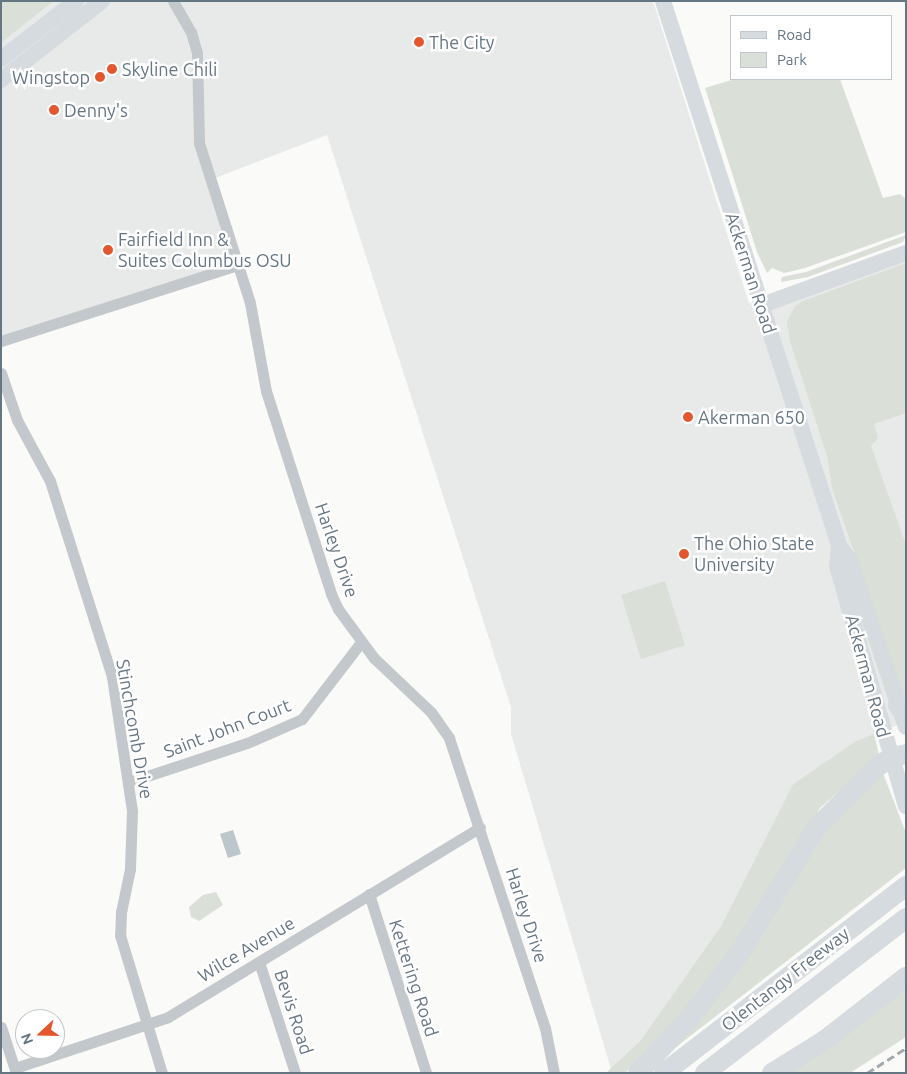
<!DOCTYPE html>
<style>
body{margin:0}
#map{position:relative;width:907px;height:1074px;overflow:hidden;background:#fafaf8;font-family:Ubuntu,sans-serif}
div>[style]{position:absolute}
.built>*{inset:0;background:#e8e9e9}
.green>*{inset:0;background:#dadfd7}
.water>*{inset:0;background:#bbc7cb}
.street>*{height:11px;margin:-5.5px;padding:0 5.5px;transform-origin:5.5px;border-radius:5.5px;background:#c3c8cc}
.secondary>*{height:16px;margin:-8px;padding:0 8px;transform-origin:8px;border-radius:8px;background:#d6dbdf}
.highway>*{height:20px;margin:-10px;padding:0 10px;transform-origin:10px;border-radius:10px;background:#d6dbdf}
.rail>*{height:3px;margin-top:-1.5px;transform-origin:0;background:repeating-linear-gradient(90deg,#a2aab0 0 8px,transparent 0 12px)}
.dots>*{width:14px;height:14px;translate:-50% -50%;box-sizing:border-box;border:2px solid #fff;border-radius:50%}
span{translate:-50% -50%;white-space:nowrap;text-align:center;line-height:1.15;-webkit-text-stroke:5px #fff;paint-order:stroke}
.poi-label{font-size:18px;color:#657683}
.left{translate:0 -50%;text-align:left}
.right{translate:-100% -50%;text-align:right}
.street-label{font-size:18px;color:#657683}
.frame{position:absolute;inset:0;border:2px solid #657683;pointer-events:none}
.legend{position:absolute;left:730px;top:15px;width:162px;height:65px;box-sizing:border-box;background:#fff;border:1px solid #c1c8cd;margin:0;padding:6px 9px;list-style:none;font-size:15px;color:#657683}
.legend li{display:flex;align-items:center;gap:10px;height:25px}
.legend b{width:25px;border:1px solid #c1c8cd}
.north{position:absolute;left:15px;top:1009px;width:50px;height:50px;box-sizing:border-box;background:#fff;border:1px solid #c1c8cd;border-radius:50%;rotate:249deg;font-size:14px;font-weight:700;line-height:20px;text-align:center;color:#657683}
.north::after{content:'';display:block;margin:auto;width:18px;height:22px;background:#e4572e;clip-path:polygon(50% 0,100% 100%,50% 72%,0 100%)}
</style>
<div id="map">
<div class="built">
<i style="clip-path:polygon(54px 1px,653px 1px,749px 303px,762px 305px,906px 253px,906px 722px,856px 741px,793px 784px,721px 926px,640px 1041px,611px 1069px,511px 734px,511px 707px,327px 135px,210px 180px,238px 265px,1px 341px,1px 43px)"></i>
</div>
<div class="green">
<i style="clip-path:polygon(1px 1px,54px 1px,1px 43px)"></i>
<i style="clip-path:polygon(735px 79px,840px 79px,883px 198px,900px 194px,906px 199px,906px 232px,805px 268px,784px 273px,772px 268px,767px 273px,757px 252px,705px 88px)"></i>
<i style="clip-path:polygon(906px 235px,903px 242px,808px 277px,781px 282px,782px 277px,806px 272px)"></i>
<i style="clip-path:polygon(906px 263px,906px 413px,874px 424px,878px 438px,871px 446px,906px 545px,906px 704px,832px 488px,827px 456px,790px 341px,787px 322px,795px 306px,803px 301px)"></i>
<i style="clip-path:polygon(665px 581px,685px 645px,641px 659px,621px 595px)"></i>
<i style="clip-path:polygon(874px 734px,879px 755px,820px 808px,714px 978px,661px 1040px,625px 1073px,606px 1073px,640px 1041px,721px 926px,793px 784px,856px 741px)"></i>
<i style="clip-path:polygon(883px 773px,906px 833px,906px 868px,675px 1048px,816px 840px)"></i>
<i style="clip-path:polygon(216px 892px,223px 905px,199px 921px,191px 917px,189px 907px,203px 895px)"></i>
<i style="clip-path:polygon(906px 989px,906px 1037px,850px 1073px,788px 1073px)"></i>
</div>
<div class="water">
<i style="clip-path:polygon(233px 830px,241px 854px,228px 858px,220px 834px)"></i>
</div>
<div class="street">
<i style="left:173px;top:1px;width:36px;rotate:60deg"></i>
<i style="left:191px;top:32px;width:22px;rotate:74deg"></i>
<i style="left:197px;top:53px;width:90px;rotate:88.7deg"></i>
<i style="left:199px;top:143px;width:168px;rotate:72.3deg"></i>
<i style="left:250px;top:303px;width:89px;rotate:79.7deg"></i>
<i style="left:266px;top:391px;width:213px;rotate:72.2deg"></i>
<i style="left:331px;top:594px;width:17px;rotate:65deg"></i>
<i style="left:338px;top:609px;width:61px;rotate:53.7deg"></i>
<i style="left:374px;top:658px;width:79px;rotate:43.5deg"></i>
<i style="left:431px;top:712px;width:32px;rotate:55deg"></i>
<i style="left:449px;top:738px;width:305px;rotate:71.7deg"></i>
<i style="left:545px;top:1028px;width:46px;rotate:78.7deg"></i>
<i style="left:1px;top:341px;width:249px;rotate:-17.8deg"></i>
<i style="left:1px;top:373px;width:50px;rotate:71.2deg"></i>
<i style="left:17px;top:420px;width:69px;rotate:61.6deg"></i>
<i style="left:50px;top:481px;width:206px;rotate:72.4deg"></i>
<i style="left:112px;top:677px;width:135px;rotate:81.5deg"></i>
<i style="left:132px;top:811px;width:58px;rotate:92deg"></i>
<i style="left:130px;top:869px;width:44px;rotate:101.8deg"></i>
<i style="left:121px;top:912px;width:23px;rotate:92deg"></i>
<i style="left:120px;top:935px;width:144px;rotate:73.1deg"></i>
<i style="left:129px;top:782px;width:124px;rotate:-18.3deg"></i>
<i style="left:247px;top:743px;width:60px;rotate:-23.6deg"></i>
<i style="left:302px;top:719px;width:97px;rotate:-52.5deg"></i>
<i style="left:369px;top:894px;width:188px;rotate:72.3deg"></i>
<i style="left:259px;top:962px;width:117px;rotate:72deg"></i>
<i style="left:1px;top:1027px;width:48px;rotate:71.9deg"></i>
<i style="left:15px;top:1068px;width:161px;rotate:-18.4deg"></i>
<i style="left:168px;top:1017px;width:365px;rotate:-31.3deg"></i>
</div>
<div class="secondary">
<i style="left:663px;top:1px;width:572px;rotate:72.07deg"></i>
<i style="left:839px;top:545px;width:19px;rotate:55deg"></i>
<i style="left:850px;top:561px;width:175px;rotate:71.4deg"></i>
<i style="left:1px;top:59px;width:95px;rotate:-37.7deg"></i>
<i style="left:1px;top:80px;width:128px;rotate:-38deg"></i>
<i style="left:762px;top:305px;width:153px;rotate:-19.9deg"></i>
<i style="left:839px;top:545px;width:21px;rotate:95deg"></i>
<i style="left:837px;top:566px;width:250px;rotate:74deg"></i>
</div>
<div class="highway">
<i style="left:898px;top:705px;width:14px;rotate:56deg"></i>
<i style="left:638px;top:1073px;width:74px;rotate:-46.6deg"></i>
<i style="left:689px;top:1019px;width:86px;rotate:-52.6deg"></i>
<i style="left:741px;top:951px;width:145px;rotate:-58.5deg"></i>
<i style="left:817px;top:827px;width:83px;rotate:-45deg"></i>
<i style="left:876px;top:768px;width:17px;rotate:-36deg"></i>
<i style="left:890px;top:758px;width:16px;rotate:-14deg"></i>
<i style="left:664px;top:1073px;width:306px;rotate:-37.7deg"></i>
<i style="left:705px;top:1073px;width:254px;rotate:-37.6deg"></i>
<i style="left:772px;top:1073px;width:62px;rotate:-31.9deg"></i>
<i style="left:825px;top:1040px;width:103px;rotate:-37.9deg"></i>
</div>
<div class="rail">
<i style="left:867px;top:1073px;width:46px;rotate:-32.7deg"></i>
</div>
<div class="dots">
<i style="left:419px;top:42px;background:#e4572e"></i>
<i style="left:112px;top:69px;background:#e4572e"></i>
<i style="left:100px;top:77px;background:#e4572e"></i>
<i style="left:54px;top:110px;background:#e4572e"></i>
<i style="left:108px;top:250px;background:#e4572e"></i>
<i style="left:688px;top:417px;background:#e4572e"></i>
<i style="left:684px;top:554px;background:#e4572e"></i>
</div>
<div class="poi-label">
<span class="left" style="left:429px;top:42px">The City</span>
<span class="left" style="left:122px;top:69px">Skyline Chili</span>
<span class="right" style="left:90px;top:77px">Wingstop</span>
<span class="left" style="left:64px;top:110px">Denny's</span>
<span class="left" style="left:118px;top:250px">Fairfield Inn &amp;<br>Suites Columbus OSU</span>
<span class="left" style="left:698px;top:417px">Akerman 650</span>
<span class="left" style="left:694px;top:554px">The Ohio State<br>University</span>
</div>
<div class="street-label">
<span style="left:751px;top:273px;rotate:72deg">Ackerman Road</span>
<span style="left:337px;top:550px;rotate:71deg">Harley Drive</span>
<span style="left:868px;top:676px;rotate:75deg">Ackerman Road</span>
<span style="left:227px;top:728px;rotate:-21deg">Saint John Court</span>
<span style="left:135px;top:729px;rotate:80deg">Stinchcomb Drive</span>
<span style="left:527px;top:915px;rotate:72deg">Harley Drive</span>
<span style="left:246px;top:949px;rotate:-31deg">Wilce Avenue</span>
<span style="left:414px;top:978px;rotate:72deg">Kettering Road</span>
<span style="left:785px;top:979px;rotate:-38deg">Olentangy Freeway</span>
<span style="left:294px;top:1012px;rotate:72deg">Bevis Road</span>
</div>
<div class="frame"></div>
<ul class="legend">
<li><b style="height:6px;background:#d6dbdf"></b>Road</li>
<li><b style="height:14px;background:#dadfd7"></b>Park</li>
</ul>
<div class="north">N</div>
</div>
